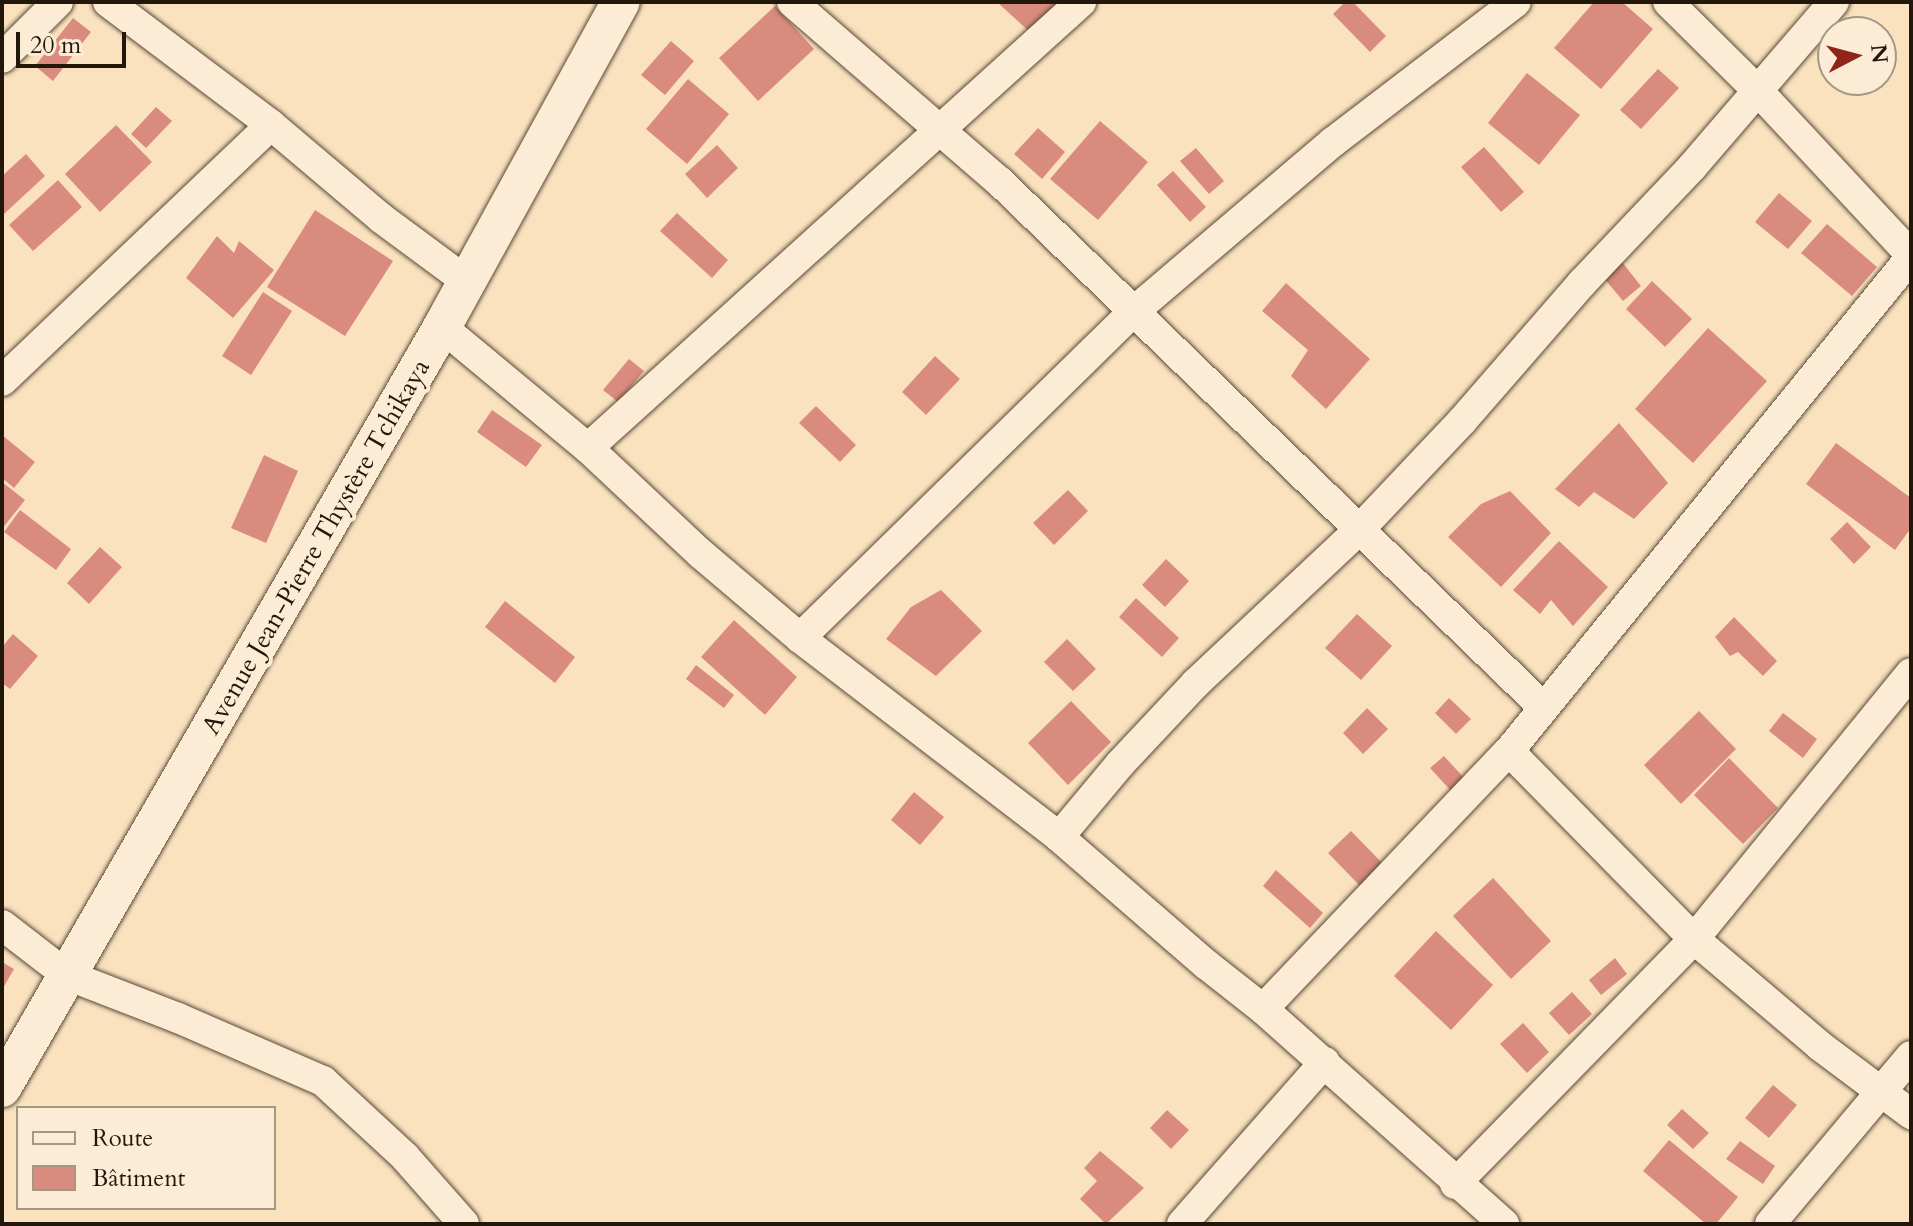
<!DOCTYPE html>
<meta charset="utf-8">
<style>
body{margin:0}
#map{position:relative;width:1913px;height:1226px;overflow:hidden;background:#fbe2bf;font-family:Cardo,serif}
div>[style]{position:absolute}
.building>*{inset:0;background:#da8b7f}
.roads{filter:drop-shadow(0 0 2px #584a38) drop-shadow(0 0 2px #584a38)}
.minor>*{height:30px;margin:-15px;padding:0 15px;transform-origin:15px;border-radius:15px;background:#fcecd5}
.tertiary>*{height:38px;margin:-19px;padding:0 19px;transform-origin:19px;border-radius:19px;background:#fcecd5}
span{translate:-50% -50%;white-space:nowrap;text-align:center;line-height:1.15;-webkit-text-stroke:8px #fcecd5;paint-order:stroke}
.street-label{font-size:26px;color:#21170b}
.frame{position:absolute;inset:0;border:4px solid #21170b;pointer-events:none}
.legend{position:absolute;left:16px;top:1106px;width:260px;height:104px;box-sizing:border-box;background:#fcecd5;border:2px solid #a49784;margin:0;padding:10px 14px;list-style:none;font-size:24px;color:#21170b}
.legend li{display:flex;align-items:center;gap:16px;height:40px}
.legend b{width:40px;border:2px solid #a49784}
.north{position:absolute;left:1817px;top:16px;width:80px;height:80px;box-sizing:border-box;background:#fcecd5;border:2px solid #a49784;border-radius:50%;rotate:84deg;font-size:22px;font-weight:700;line-height:32px;text-align:center;color:#21170b}
.north::after{content:'';display:block;margin:auto;width:28px;height:36px;background:#8f2418;clip-path:polygon(50% 0,100% 100%,50% 72%,0 100%)}
.scale{position:absolute;left:16px;top:32px;width:110px;height:36px;box-sizing:border-box;border:4px solid #21170b;border-top:0;padding-left:10px;font-size:24px;line-height:28px;white-space:nowrap;color:#21170b;-webkit-text-stroke:6px #fcecd5;paint-order:stroke}
</style>
<div id="map">
<div class="building">
<i style="clip-path:polygon(997px 2px,1062px 2px,1033px 35px)"></i>
<i style="clip-path:polygon(1345px 2px,1353px 2px,1386px 36px,1370px 52px,1333px 14px)"></i>
<i style="clip-path:polygon(1594px 2px,1622px 2px,1653px 29px,1601px 89px,1554px 48px)"></i>
<i style="clip-path:polygon(775px 6px,814px 49px,758px 101px,719px 58px)"></i>
<i style="clip-path:polygon(73px 18px,91px 32px,53px 81px,35px 66px)"></i>
<i style="clip-path:polygon(671px 41px,694px 61px,665px 95px,641px 75px)"></i>
<i style="clip-path:polygon(1658px 69px,1679px 88px,1641px 129px,1620px 110px)"></i>
<i style="clip-path:polygon(1527px 73px,1580px 115px,1539px 165px,1488px 123px)"></i>
<i style="clip-path:polygon(688px 79px,729px 114px,687px 164px,646px 129px)"></i>
<i style="clip-path:polygon(156px 107px,172px 121px,146px 148px,131px 134px)"></i>
<i style="clip-path:polygon(1100px 121px,1148px 162px,1098px 220px,1050px 179px)"></i>
<i style="clip-path:polygon(116px 125px,152px 162px,100px 212px,65px 174px)"></i>
<i style="clip-path:polygon(1038px 128px,1065px 152px,1042px 179px,1014px 154px)"></i>
<i style="clip-path:polygon(717px 145px,738px 168px,707px 198px,685px 174px)"></i>
<i style="clip-path:polygon(1484px 147px,1524px 192px,1501px 212px,1461px 167px)"></i>
<i style="clip-path:polygon(1196px 148px,1224px 181px,1209px 194px,1180px 161px)"></i>
<i style="clip-path:polygon(26px 154px,45px 176px,4px 214px,2px 176px)"></i>
<i style="clip-path:polygon(1173px 171px,1206px 207px,1190px 222px,1157px 185px)"></i>
<i style="clip-path:polygon(58px 180px,82px 207px,33px 251px,9px 225px)"></i>
<i style="clip-path:polygon(1779px 193px,1812px 221px,1788px 249px,1755px 222px)"></i>
<i style="clip-path:polygon(315px 210px,393px 261px,345px 336px,267px 287px)"></i>
<i style="clip-path:polygon(677px 213px,728px 260px,712px 278px,660px 231px)"></i>
<i style="clip-path:polygon(1827px 224px,1877px 267px,1852px 296px,1801px 253px)"></i>
<i style="clip-path:polygon(217px 236px,234px 253px,239px 241px,274px 270px,233px 318px,186px 278px)"></i>
<i style="clip-path:polygon(1622px 262px,1641px 286px,1623px 301px,1603px 277px)"></i>
<i style="clip-path:polygon(1652px 281px,1692px 319px,1665px 347px,1626px 309px)"></i>
<i style="clip-path:polygon(1286px 283px,1370px 359px,1326px 409px,1291px 376px,1308px 350px,1262px 311px)"></i>
<i style="clip-path:polygon(263px 292px,292px 311px,251px 375px,222px 356px)"></i>
<i style="clip-path:polygon(1708px 328px,1767px 381px,1693px 463px,1635px 409px)"></i>
<i style="clip-path:polygon(935px 356px,960px 379px,926px 415px,902px 392px)"></i>
<i style="clip-path:polygon(629px 359px,644px 371px,618px 402px,603px 390px)"></i>
<i style="clip-path:polygon(816px 406px,856px 445px,840px 462px,799px 423px)"></i>
<i style="clip-path:polygon(492px 410px,542px 445px,526px 467px,477px 432px)"></i>
<i style="clip-path:polygon(1619px 423px,1668px 483px,1634px 519px,1594px 492px,1579px 507px,1555px 489px)"></i>
<i style="clip-path:polygon(2px 435px,35px 462px,14px 488px,2px 478px)"></i>
<i style="clip-path:polygon(1836px 443px,1911px 498px,1911px 528px,1895px 550px,1806px 484px)"></i>
<i style="clip-path:polygon(264px 455px,298px 471px,266px 543px,231px 528px)"></i>
<i style="clip-path:polygon(2px 482px,25px 500px,2px 529px)"></i>
<i style="clip-path:polygon(1068px 490px,1088px 511px,1054px 545px,1033px 523px)"></i>
<i style="clip-path:polygon(1510px 491px,1551px 533px,1501px 587px,1448px 537px,1481px 504px)"></i>
<i style="clip-path:polygon(20px 510px,71px 549px,56px 570px,4px 532px)"></i>
<i style="clip-path:polygon(1847px 522px,1871px 547px,1854px 564px,1830px 539px)"></i>
<i style="clip-path:polygon(1559px 541px,1608px 587px,1573px 626px,1551px 600px,1540px 614px,1513px 590px)"></i>
<i style="clip-path:polygon(100px 547px,122px 567px,89px 604px,67px 583px)"></i>
<i style="clip-path:polygon(1166px 559px,1189px 581px,1165px 607px,1142px 585px)"></i>
<i style="clip-path:polygon(941px 590px,982px 631px,936px 676px,886px 639px,911px 607px)"></i>
<i style="clip-path:polygon(1136px 598px,1179px 638px,1162px 657px,1119px 617px)"></i>
<i style="clip-path:polygon(505px 601px,575px 657px,555px 683px,485px 627px)"></i>
<i style="clip-path:polygon(1357px 614px,1392px 646px,1361px 680px,1325px 648px)"></i>
<i style="clip-path:polygon(1734px 617px,1777px 661px,1763px 676px,1738px 652px,1730px 656px,1715px 637px)"></i>
<i style="clip-path:polygon(734px 620px,797px 677px,765px 715px,701px 657px)"></i>
<i style="clip-path:polygon(13px 634px,38px 656px,10px 689px,2px 683px,2px 647px)"></i>
<i style="clip-path:polygon(1067px 639px,1096px 669px,1073px 691px,1044px 662px)"></i>
<i style="clip-path:polygon(696px 665px,734px 695px,724px 708px,686px 679px)"></i>
<i style="clip-path:polygon(1449px 698px,1471px 719px,1456px 734px,1435px 713px)"></i>
<i style="clip-path:polygon(1071px 701px,1111px 742px,1068px 785px,1028px 743px)"></i>
<i style="clip-path:polygon(1367px 708px,1388px 729px,1363px 754px,1343px 733px)"></i>
<i style="clip-path:polygon(1699px 711px,1736px 749px,1681px 804px,1644px 765px)"></i>
<i style="clip-path:polygon(1783px 713px,1817px 739px,1803px 758px,1769px 731px)"></i>
<i style="clip-path:polygon(1444px 756px,1466px 780px,1452px 792px,1430px 768px)"></i>
<i style="clip-path:polygon(1729px 758px,1778px 808px,1743px 844px,1694px 795px)"></i>
<i style="clip-path:polygon(914px 792px,944px 817px,920px 845px,891px 820px)"></i>
<i style="clip-path:polygon(1351px 831px,1386px 867px,1364px 890px,1328px 853px)"></i>
<i style="clip-path:polygon(1276px 870px,1323px 913px,1310px 928px,1263px 886px)"></i>
<i style="clip-path:polygon(1493px 878px,1551px 941px,1511px 979px,1453px 916px)"></i>
<i style="clip-path:polygon(1436px 931px,1493px 985px,1451px 1030px,1394px 976px)"></i>
<i style="clip-path:polygon(1615px 958px,1627px 974px,1601px 995px,1589px 980px)"></i>
<i style="clip-path:polygon(2px 962px,14px 969px,2px 990px)"></i>
<i style="clip-path:polygon(1572px 992px,1592px 1014px,1569px 1035px,1549px 1013px)"></i>
<i style="clip-path:polygon(1523px 1023px,1549px 1052px,1527px 1073px,1500px 1044px)"></i>
<i style="clip-path:polygon(1773px 1085px,1797px 1105px,1769px 1138px,1745px 1118px)"></i>
<i style="clip-path:polygon(1682px 1109px,1709px 1133px,1693px 1149px,1667px 1125px)"></i>
<i style="clip-path:polygon(1167px 1110px,1189px 1130px,1171px 1149px,1150px 1128px)"></i>
<i style="clip-path:polygon(1669px 1140px,1738px 1197px,1716px 1224px,1706px 1224px,1643px 1171px)"></i>
<i style="clip-path:polygon(1740px 1141px,1775px 1166px,1763px 1184px,1726px 1159px)"></i>
<i style="clip-path:polygon(1100px 1151px,1144px 1188px,1106px 1224px,1080px 1199px,1097px 1181px,1084px 1168px)"></i>
</div>
<div class="roads">
<div class="minor">
<i style="left:108px;top:2px;width:204px;rotate:37deg"></i>
<i style="left:271px;top:125px;width:144px;rotate:40.2deg"></i>
<i style="left:381px;top:218px;width:106px;rotate:36.5deg"></i>
<i style="left:792px;top:2px;width:275px;rotate:40.9deg"></i>
<i style="left:1000px;top:182px;width:755px;rotate:44.03deg"></i>
<i style="left:1668px;top:2px;width:127px;rotate:44.7deg"></i>
<i style="left:1758px;top:91px;width:224px;rotate:47deg"></i>
<i style="left:2px;top:58px;width:79px;rotate:-45deg"></i>
<i style="left:442px;top:327px;width:190px;rotate:39.7deg"></i>
<i style="left:588px;top:448px;width:155px;rotate:43.2deg"></i>
<i style="left:701px;top:554px;width:130px;rotate:40.3deg"></i>
<i style="left:800px;top:638px;width:327px;rotate:37.5deg"></i>
<i style="left:1059px;top:837px;width:196px;rotate:40.9deg"></i>
<i style="left:1207px;top:965px;width:71px;rotate:38.2deg"></i>
<i style="left:1263px;top:1009px;width:323px;rotate:41.7deg"></i>
<i style="left:2px;top:381px;width:371px;rotate:-43.6deg"></i>
<i style="left:588px;top:448px;width:665px;rotate:-42.13deg"></i>
<i style="left:800px;top:638px;width:465px;rotate:-44.4deg"></i>
<i style="left:1132px;top:313px;width:264px;rotate:-40.4deg"></i>
<i style="left:1333px;top:142px;width:230px;rotate:-37.4deg"></i>
<i style="left:1509px;top:751px;width:264px;rotate:45.5deg"></i>
<i style="left:1694px;top:939px;width:165px;rotate:40.3deg"></i>
<i style="left:1820px;top:1046px;width:114px;rotate:36.8deg"></i>
<i style="left:1059px;top:837px;width:95px;rotate:-50.1deg"></i>
<i style="left:1120px;top:764px;width:111px;rotate:-46.8deg"></i>
<i style="left:1196px;top:683px;width:224px;rotate:-43.2deg"></i>
<i style="left:1359px;top:530px;width:150px;rotate:-46.6deg"></i>
<i style="left:1462px;top:421px;width:183px;rotate:-49deg"></i>
<i style="left:1582px;top:283px;width:160px;rotate:-46.5deg"></i>
<i style="left:1692px;top:167px;width:218px;rotate:-49.3deg"></i>
<i style="left:2px;top:925px;width:82px;rotate:37.6deg"></i>
<i style="left:67px;top:975px;width:119px;rotate:21.2deg"></i>
<i style="left:178px;top:1018px;width:158px;rotate:23.5deg"></i>
<i style="left:323px;top:1081px;width:112px;rotate:42.8deg"></i>
<i style="left:405px;top:1157px;width:89px;rotate:48.6deg"></i>
<i style="left:1263px;top:1009px;width:356px;rotate:-46.4deg"></i>
<i style="left:1509px;top:751px;width:637px;rotate:-50.86deg"></i>
<i style="left:1455px;top:1184px;width:342px;rotate:-45.7deg"></i>
<i style="left:1694px;top:939px;width:343px;rotate:-50.8deg"></i>
<i style="left:1182px;top:1224px;width:216px;rotate:-48.6deg"></i>
<i style="left:1770px;top:1224px;width:219px;rotate:-50deg"></i>
</div>
<div class="tertiary">
<i style="left:2px;top:1088px;width:879px;rotate:-59.96deg"></i>
<i style="left:442px;top:327px;width:371px;rotate:-61.2deg"></i>
</div>
</div>
<div class="street-label">
<span style="left:316px;top:547px;rotate:-60deg">Avenue Jean-Pierre Thystère Tchikaya</span>
</div>
<div class="frame"></div>
<ul class="legend">
<li><b style="height:10px;background:#fcecd5"></b>Route</li>
<li><b style="height:22px;background:#da8b7f"></b>Bâtiment</li>
</ul>
<div class="north">N</div>
<div class="scale">20 m</div>
</div>
